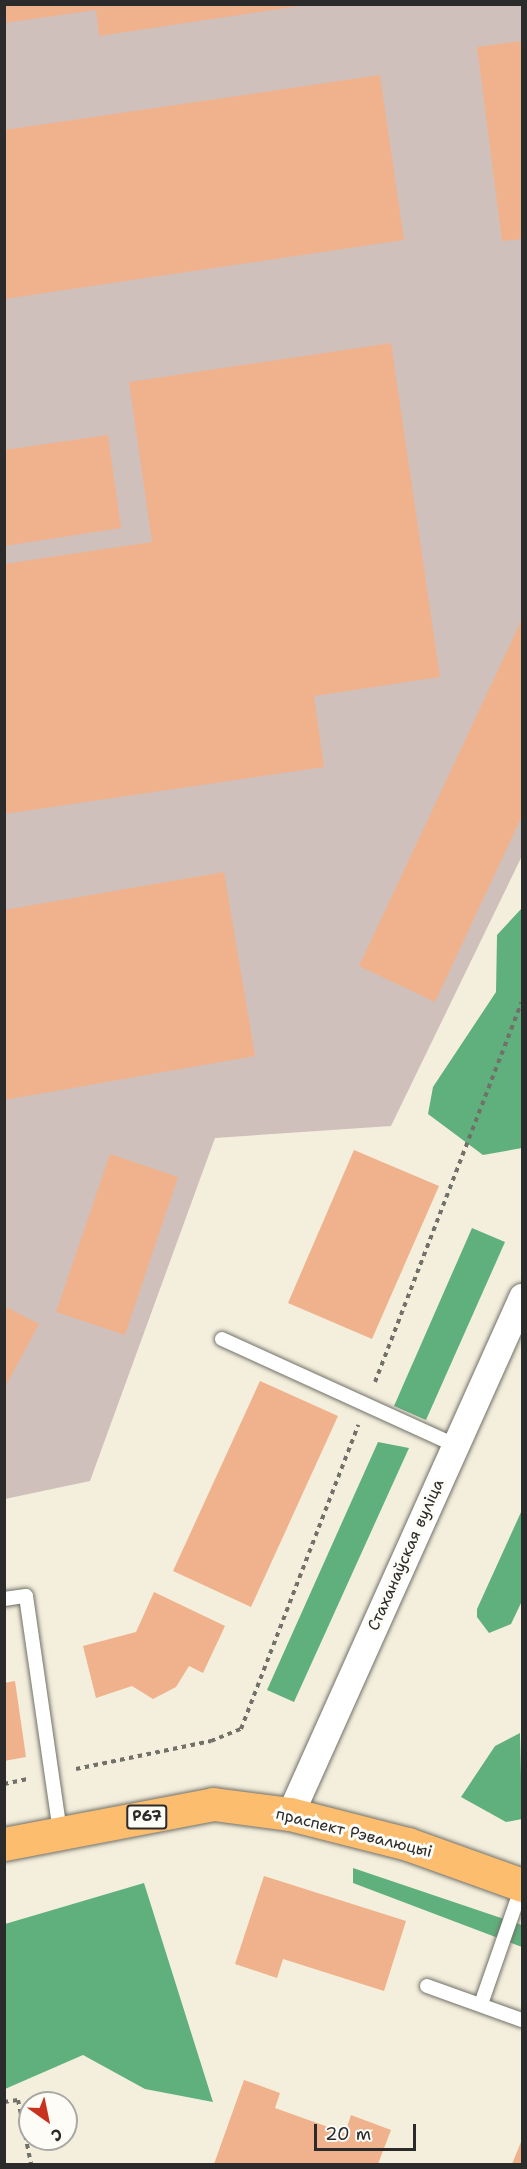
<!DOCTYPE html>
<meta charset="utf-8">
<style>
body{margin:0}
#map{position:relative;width:527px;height:2169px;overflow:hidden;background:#f4efdc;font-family:"Shantell Sans",sans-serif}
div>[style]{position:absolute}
.industrial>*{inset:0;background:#d0c0bc}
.forest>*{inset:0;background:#60b07d}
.building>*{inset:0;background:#efb28c}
.path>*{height:4px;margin-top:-2px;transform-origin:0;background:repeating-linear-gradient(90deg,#717069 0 4.5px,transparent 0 9px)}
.roads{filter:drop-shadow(0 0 2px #717069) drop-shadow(0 0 2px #717069)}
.service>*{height:14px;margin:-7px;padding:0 7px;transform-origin:7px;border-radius:7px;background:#fff}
.minor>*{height:27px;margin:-13.5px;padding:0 13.5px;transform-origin:13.5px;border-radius:13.5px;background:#fff}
.primary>*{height:33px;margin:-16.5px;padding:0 16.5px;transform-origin:16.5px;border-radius:16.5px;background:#fcbd6f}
span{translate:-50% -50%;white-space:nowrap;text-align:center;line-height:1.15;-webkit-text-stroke:6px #fdfcf7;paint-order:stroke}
.shield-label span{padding:2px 4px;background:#fdfcf7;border:2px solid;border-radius:4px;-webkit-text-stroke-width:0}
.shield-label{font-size:15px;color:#2b2b2b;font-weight:700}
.street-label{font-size:16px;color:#2b2b2b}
.frame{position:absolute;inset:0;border:6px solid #2b2b2b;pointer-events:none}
.north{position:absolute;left:18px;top:2091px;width:60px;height:60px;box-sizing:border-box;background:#fdfcf7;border:2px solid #a9a8a5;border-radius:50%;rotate:147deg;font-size:16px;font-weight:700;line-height:24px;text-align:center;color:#2b2b2b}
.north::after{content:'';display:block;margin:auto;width:21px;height:27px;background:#c8321e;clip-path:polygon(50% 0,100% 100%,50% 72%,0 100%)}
.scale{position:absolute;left:314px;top:2124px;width:102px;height:27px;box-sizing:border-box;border:3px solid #2b2b2b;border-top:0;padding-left:8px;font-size:18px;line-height:21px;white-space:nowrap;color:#2b2b2b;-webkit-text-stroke:4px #fdfcf7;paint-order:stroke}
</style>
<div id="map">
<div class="industrial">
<i style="clip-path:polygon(4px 5px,522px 5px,522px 856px,391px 1126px,215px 1138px,90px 1481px,5px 1499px)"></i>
</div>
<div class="forest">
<i style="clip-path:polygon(522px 908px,522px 1148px,483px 1155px,428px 1114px,433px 1087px,496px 992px,497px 935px)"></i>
<i style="clip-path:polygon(472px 1228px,505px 1242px,426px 1420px,394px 1406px)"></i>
<i style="clip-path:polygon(378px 1442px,409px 1448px,294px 1702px,267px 1690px)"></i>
<i style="clip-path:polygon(522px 1510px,522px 1601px,511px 1624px,489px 1633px,477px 1617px,477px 1609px)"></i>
<i style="clip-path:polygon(520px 1733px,522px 1819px,506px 1822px,461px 1797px,495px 1746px)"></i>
<i style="clip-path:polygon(353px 1868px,522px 1925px,522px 1947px,353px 1883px)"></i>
<i style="clip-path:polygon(144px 1883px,213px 2102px,145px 2089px,83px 2055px,5px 2089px,5px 1924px)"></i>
</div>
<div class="building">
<i style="clip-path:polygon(4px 4px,300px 4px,300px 6px,99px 36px,96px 10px,4px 23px)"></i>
<i style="clip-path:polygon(522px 41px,522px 239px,502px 241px,477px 47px)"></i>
<i style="clip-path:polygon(380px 75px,404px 240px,4px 299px,4px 130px)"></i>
<i style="clip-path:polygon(391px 343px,440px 677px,314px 696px,324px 767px,4px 814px,4px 564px,152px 542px,129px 382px)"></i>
<i style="clip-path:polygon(108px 435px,121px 528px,4px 546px,4px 450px)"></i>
<i style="clip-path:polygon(522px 619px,522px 816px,435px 1002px,359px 966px)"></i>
<i style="clip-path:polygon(224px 872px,255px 1056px,4px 1100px,4px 910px)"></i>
<i style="clip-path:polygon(354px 1150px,439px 1186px,372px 1339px,288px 1303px)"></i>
<i style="clip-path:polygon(110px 1154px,178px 1177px,125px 1335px,56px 1312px)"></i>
<i style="clip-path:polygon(4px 1306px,39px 1324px,4px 1389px)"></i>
<i style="clip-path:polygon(260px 1381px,338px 1416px,251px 1607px,173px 1571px)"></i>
<i style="clip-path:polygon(154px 1592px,225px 1626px,203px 1673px,189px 1666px,176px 1687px,153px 1699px,132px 1686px,96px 1698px,83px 1646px,136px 1632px)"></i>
<i style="clip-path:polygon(15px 1681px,26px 1757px,4px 1761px,4px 1683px)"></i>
<i style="clip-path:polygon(264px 1876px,406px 1921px,384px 1991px,283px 1959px,277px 1978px,235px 1964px)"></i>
<i style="clip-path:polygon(244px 2080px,280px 2093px,275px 2108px,345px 2133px,351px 2115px,391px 2130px,378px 2164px,214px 2164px)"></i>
<i style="clip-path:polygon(521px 2142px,522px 2164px,512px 2164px)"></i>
</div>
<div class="path">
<i style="left:375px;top:1382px;width:407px;rotate:-68.9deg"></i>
<i style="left:76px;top:1769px;width:138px;rotate:-11.7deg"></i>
<i style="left:211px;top:1741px;width:32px;rotate:-22deg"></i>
<i style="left:241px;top:1729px;width:326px;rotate:-68.9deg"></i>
<i style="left:4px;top:1784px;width:24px;rotate:-12deg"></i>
<i style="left:4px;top:2102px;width:14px;rotate:-8deg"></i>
<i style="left:18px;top:2100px;width:65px;rotate:78.5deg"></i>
</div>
<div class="roads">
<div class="service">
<i style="left:222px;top:1339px;width:256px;rotate:24.5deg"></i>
<i style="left:4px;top:1599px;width:22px;rotate:-8deg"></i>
<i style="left:26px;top:1596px;width:239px;rotate:81.8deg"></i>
<i style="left:427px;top:1986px;width:101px;rotate:19.7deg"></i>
<i style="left:481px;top:2004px;width:125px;rotate:-70.8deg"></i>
</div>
<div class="minor">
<i style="left:290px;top:1814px;width:567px;rotate:-65.83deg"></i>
</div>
<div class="primary">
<i style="left:4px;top:1844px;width:213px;rotate:-10.8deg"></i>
<i style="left:213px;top:1804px;width:78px;rotate:7.4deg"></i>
<i style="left:290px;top:1814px;width:122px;rotate:14.3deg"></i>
<i style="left:408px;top:1844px;width:121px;rotate:19.8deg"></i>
</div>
</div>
<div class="shield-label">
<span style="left:147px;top:1817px">Р67</span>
</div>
<div class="street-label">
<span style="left:406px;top:1555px;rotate:-66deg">Стаханаўская вуліца</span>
<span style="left:354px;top:1833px;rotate:14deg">праспект Рэвалюцыі</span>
</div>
<div class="frame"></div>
<div class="north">С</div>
<div class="scale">20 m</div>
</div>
